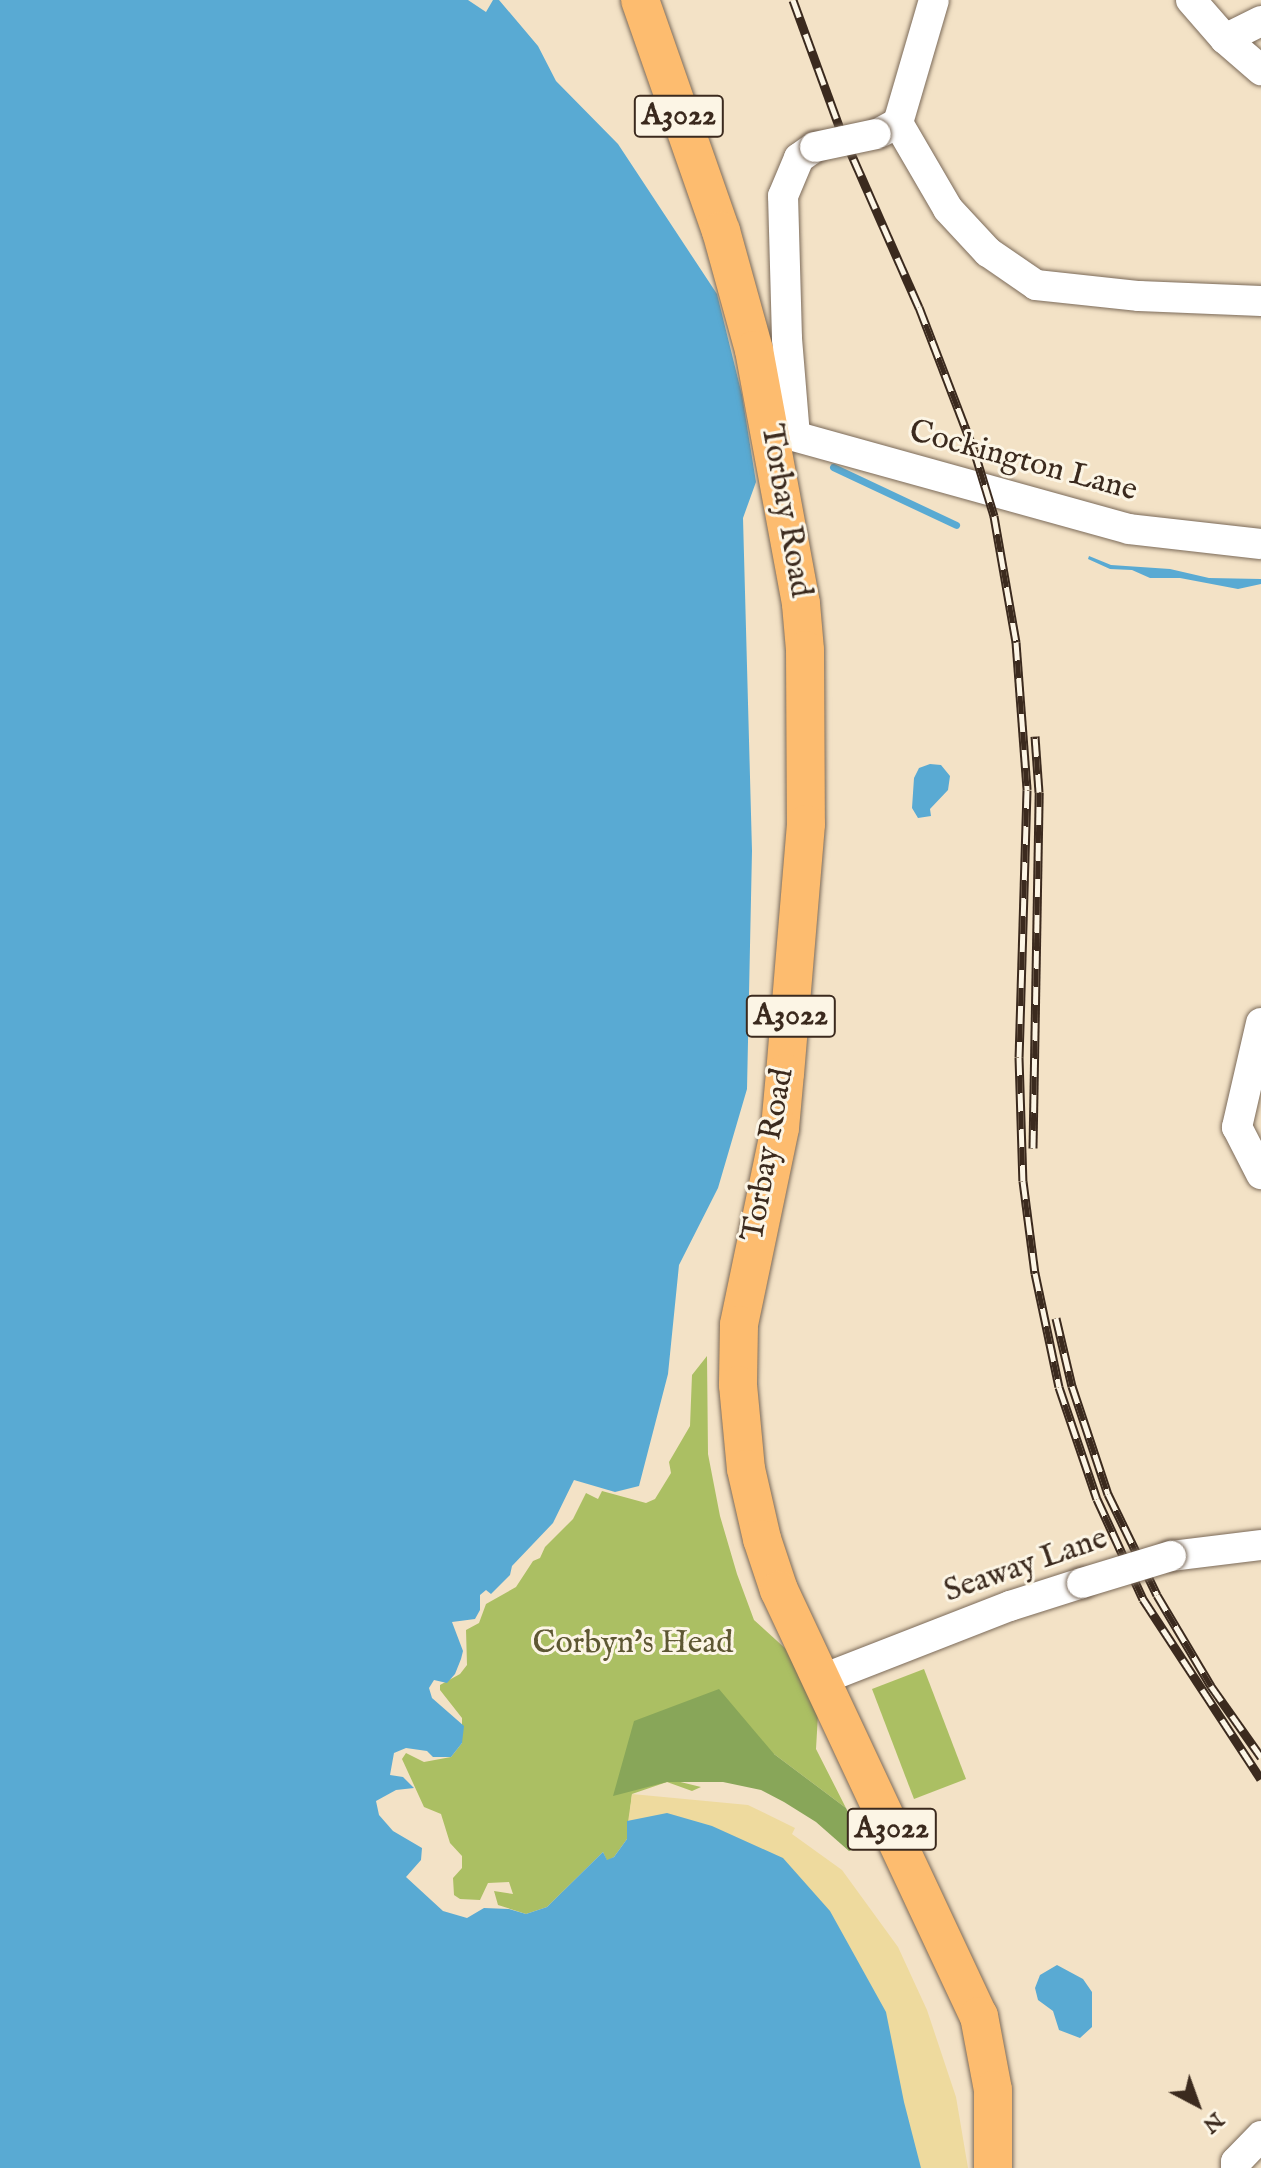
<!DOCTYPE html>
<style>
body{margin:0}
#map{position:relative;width:1261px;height:2168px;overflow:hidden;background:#f3e2c6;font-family:"IM FELL English",serif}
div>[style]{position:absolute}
.green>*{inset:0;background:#abbf63}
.forest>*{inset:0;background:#88a659}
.sand>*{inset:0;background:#eeda9e}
.water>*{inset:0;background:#59aad3}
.stream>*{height:7px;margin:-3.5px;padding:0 3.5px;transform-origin:3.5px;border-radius:3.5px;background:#59aad3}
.roads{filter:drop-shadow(0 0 2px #7b6a59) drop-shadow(0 0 2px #7b6a59)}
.minor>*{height:30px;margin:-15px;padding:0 15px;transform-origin:15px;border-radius:15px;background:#fff}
.major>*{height:38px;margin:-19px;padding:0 19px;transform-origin:19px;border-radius:19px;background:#fdbc6f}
.rail>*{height:9px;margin-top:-4.5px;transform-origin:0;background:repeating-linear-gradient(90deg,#fcf5e5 0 18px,#3b2a1e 0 36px);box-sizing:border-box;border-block:2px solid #3b2a1e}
.bridges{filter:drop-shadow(0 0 2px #7b6a59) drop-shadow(0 0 2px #7b6a59)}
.minor-bridge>*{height:30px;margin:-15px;padding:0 15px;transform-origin:15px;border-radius:15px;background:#fff}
span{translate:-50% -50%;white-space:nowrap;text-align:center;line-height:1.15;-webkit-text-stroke:6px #fcf5e5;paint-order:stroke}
.shield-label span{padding:2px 6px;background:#fcf5e5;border:2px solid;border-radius:6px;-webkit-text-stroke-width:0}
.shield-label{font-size:30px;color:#3b2a1e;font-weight:700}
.street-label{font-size:32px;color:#3b2a1e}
.park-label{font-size:32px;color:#5d5733}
.north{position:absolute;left:1157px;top:2064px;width:80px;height:80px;-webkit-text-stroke:6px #fcf5e5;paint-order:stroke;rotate:139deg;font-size:22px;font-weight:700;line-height:32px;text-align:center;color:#3b2a1e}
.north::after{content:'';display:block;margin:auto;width:28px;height:36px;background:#3b2a1e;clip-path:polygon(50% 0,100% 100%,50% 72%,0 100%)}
</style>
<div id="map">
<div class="green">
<i style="clip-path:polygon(707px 1356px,708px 1454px,720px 1516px,737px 1574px,754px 1620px,820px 1680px,816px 1749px,846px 1808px,774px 1754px,664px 1778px,701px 1787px,692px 1791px,667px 1782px,632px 1794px,627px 1839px,614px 1857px,607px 1861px,603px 1852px,547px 1907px,526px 1914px,498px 1905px,494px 1891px,513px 1894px,509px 1882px,488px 1883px,480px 1900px,460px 1899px,454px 1895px,453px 1878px,462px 1868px,462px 1856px,450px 1843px,441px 1814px,424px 1807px,402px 1759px,406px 1753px,424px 1762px,451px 1757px,462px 1743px,462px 1718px,440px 1690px,440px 1685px,460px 1674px,467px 1665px,466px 1630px,479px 1623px,486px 1604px,516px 1587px,533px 1561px,540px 1558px,545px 1547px,573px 1519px,586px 1493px,598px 1499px,602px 1491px,646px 1503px,655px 1499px,671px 1473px,669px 1462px,690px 1426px,692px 1375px)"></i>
<i style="clip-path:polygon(924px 1669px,966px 1779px,914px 1799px,872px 1689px)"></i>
</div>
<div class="forest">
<i style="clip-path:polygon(719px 1689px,774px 1754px,846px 1808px,864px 1845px,849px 1851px,816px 1822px,784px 1802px,761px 1790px,723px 1782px,667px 1782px,613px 1796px,634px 1721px)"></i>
</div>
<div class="sand">
<i style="clip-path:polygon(632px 1794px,748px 1805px,795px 1828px,792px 1834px,842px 1870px,898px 1947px,927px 2010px,956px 2097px,968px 2168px,787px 2168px,627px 1829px)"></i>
</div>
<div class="water">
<i style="clip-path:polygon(0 0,468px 0,486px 12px,493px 0,499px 0,538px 46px,556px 81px,618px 144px,717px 294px,742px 395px,756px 482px,743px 518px,752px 851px,747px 1089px,718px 1188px,679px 1265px,668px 1374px,639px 1486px,615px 1492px,574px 1480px,553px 1523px,512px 1566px,510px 1575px,491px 1594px,486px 1590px,480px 1595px,480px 1610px,475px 1619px,452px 1622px,463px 1651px,461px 1659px,455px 1674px,447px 1683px,434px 1680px,429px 1688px,432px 1698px,464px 1726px,462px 1743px,451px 1757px,433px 1757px,427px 1751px,406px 1748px,394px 1753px,390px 1775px,403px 1777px,414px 1788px,396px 1790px,376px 1801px,379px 1815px,393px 1831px,422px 1848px,421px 1860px,406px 1877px,443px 1911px,467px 1918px,484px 1908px,509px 1909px,526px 1914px,547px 1907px,603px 1852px,607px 1860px,614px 1857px,627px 1839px,627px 1821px,667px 1813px,712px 1826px,783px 1858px,830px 1911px,886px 2012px,904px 2102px,921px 2168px,0 2168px)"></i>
<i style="clip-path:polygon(1089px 556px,1111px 565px,1170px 569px,1209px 578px,1261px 579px,1261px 584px,1238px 589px,1180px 578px,1150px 578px,1132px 570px,1110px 569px,1088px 559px)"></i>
<i style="clip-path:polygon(930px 764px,941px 765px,950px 776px,948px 790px,930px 809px,931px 816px,918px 818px,912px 808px,914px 778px,919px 768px)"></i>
<i style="clip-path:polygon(1057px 1965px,1083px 1979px,1092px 1992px,1092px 2027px,1080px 2038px,1059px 2030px,1053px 2011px,1038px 2000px,1035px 1988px,1040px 1975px)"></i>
</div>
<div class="stream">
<i style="left:833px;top:467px;width:136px;rotate:25.2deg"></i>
</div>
<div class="roads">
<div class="minor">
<i style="left:1191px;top:0;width:52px;rotate:48.9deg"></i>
<i style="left:1225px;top:39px;width:48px;rotate:40.7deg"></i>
<i style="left:1225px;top:39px;width:40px;rotate:-26.6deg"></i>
<i style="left:898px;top:123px;width:99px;rotate:59.8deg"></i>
<i style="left:948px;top:209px;width:59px;rotate:47.1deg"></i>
<i style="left:988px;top:252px;width:58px;rotate:34.5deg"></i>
<i style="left:1036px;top:285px;width:104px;rotate:6.1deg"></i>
<i style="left:1139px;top:296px;width:122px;rotate:2.3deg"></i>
<i style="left:881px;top:132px;width:19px;rotate:-28deg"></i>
<i style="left:898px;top:123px;width:128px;rotate:-73.7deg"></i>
<i style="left:772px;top:430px;width:370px;rotate:15.5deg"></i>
<i style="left:1129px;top:529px;width:133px;rotate:6.5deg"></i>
<i style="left:795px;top:436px;width:98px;rotate:-94.7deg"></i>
<i style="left:787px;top:338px;width:142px;rotate:-91.6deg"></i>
<i style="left:783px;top:196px;width:41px;rotate:-67.2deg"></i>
<i style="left:799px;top:158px;width:19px;rotate:-35deg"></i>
<i style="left:1261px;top:1023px;width:107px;rotate:103deg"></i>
<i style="left:1237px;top:1127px;width:53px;rotate:62.9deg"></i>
<i style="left:1171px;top:1556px;width:91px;rotate:-7deg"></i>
<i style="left:820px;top:1680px;width:204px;rotate:-21.3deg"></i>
<i style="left:1010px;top:1606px;width:76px;rotate:-17.7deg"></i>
<i style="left:1236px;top:2168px;width:6px;rotate:-90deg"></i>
<i style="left:1236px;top:2162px;width:36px;rotate:-46deg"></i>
</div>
<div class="major">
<i style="left:640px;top:0;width:245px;rotate:70.7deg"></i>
<i style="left:721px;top:231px;width:123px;rotate:74.5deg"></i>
<i style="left:754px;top:350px;width:258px;rotate:79.5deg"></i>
<i style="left:801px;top:604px;width:46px;rotate:85deg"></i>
<i style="left:805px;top:650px;width:174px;rotate:89.7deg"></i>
<i style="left:806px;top:824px;width:250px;rotate:94.8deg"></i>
<i style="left:785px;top:1073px;width:55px;rotate:95.2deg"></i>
<i style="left:780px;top:1128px;width:201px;rotate:101.8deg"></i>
<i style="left:739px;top:1325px;width:60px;rotate:91deg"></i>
<i style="left:738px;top:1385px;width:84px;rotate:84.6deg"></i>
<i style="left:746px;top:1469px;width:72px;rotate:77.1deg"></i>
<i style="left:762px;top:1539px;width:54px;rotate:71.6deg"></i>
<i style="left:779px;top:1590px;width:471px;rotate:64.9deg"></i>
<i style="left:979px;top:2016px;width:75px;rotate:79.3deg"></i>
<i style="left:993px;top:2090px;width:78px;rotate:90deg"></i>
</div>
</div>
<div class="rail">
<i style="left:793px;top:0;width:134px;rotate:69.9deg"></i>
<i style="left:839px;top:126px;width:198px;rotate:66.2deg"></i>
<i style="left:919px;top:307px;width:153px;rotate:69deg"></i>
<i style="left:974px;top:450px;width:69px;rotate:73.1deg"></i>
<i style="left:994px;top:516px;width:128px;rotate:80.1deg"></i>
<i style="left:1016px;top:642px;width:148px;rotate:85.7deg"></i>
<i style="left:1027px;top:790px;width:267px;rotate:91.7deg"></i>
<i style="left:1019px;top:1057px;width:124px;rotate:88.2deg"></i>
<i style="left:1023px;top:1181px;width:93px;rotate:82.6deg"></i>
<i style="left:1035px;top:1273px;width:116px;rotate:78.1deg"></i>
<i style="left:1059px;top:1387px;width:118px;rotate:71.3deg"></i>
<i style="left:1097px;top:1499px;width:110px;rotate:65.3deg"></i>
<i style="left:1143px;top:1599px;width:215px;rotate:56.8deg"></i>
<i style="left:1033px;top:1148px;width:356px;rotate:-89deg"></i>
<i style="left:1039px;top:792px;width:56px;rotate:-94.1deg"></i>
<i style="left:1056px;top:1318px;width:70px;rotate:76.8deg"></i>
<i style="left:1072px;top:1386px;width:114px;rotate:71.6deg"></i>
<i style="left:1108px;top:1494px;width:112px;rotate:64.1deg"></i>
<i style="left:1157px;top:1595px;width:106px;rotate:59.3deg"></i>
<i style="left:1211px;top:1686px;width:87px;rotate:54.8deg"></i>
</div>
<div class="bridges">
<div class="minor-bridge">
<i style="left:815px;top:147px;width:62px;rotate:-12deg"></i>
<i style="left:1082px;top:1583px;width:93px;rotate:-16.9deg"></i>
</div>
</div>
<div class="shield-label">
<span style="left:679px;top:116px">A3022</span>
<span style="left:791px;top:1016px">A3022</span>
<span style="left:892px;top:1829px">A3022</span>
</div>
<div class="street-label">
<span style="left:1023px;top:462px;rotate:15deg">Cockington Lane</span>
<span style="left:785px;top:511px;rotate:80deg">Torbay Road</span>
<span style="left:769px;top:1155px;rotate:-80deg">Torbay Road</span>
<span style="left:1026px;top:1566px;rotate:-19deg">Seaway Lane</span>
</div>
<div class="park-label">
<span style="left:633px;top:1644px">Corbyn's Head</span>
</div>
<div class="north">N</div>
</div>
